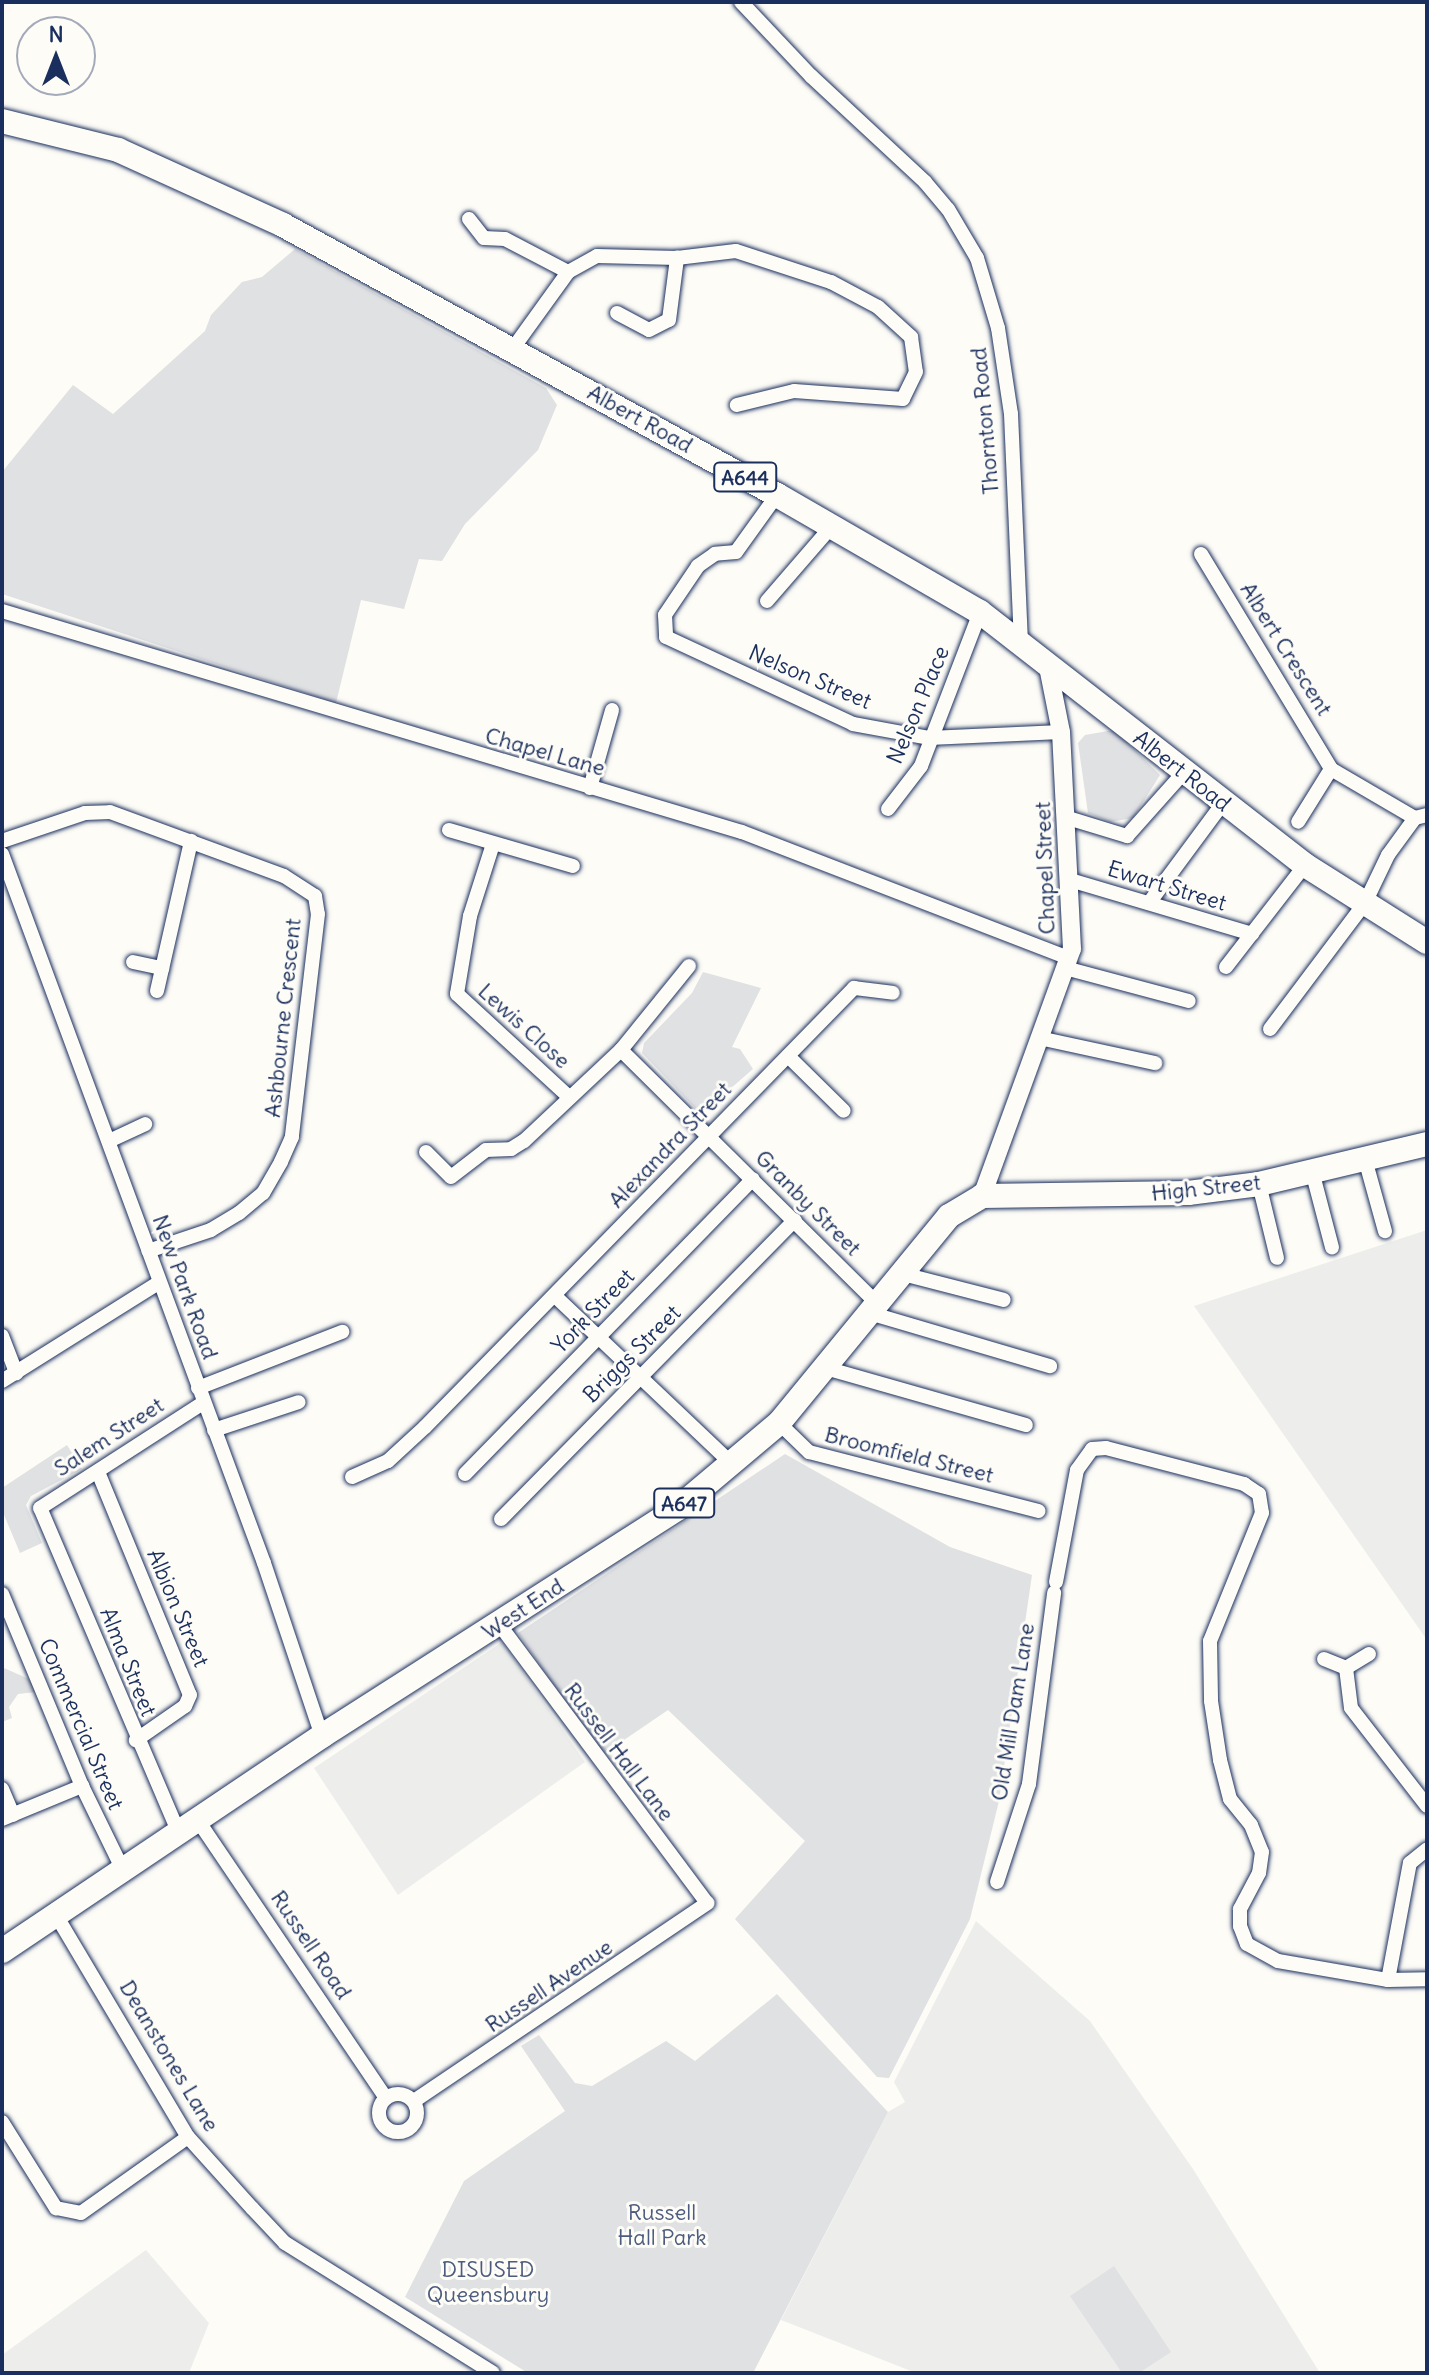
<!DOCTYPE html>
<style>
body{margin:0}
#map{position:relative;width:1429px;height:2375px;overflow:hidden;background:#fdfcf7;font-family:Delius,sans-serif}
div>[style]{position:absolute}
.built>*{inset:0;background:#edeeec}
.green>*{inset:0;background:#e0e1e3}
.roads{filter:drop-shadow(0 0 2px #1b2f5e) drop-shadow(0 0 2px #1b2f5e)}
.minor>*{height:14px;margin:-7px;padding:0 7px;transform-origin:7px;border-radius:7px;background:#fdfcf7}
.minor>.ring{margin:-7px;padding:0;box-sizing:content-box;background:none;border:14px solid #fdfcf7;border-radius:50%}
.tertiary>*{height:18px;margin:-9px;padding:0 9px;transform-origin:9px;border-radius:9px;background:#fdfcf7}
.primary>*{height:24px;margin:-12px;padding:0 12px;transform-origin:12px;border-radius:12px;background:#fdfcf7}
span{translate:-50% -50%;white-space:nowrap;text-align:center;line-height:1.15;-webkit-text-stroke:6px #fdfcf7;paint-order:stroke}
.shield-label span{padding:2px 6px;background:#fdfcf7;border:2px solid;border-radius:6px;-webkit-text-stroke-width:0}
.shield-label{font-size:20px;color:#1b2f5e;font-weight:700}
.street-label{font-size:22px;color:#1b2f5e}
.park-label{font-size:22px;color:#4c5c7f}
.frame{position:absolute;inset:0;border:4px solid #1b2f5e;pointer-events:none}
.north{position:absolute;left:16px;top:16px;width:80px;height:80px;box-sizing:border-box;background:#fdfcf7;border:2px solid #a3aaba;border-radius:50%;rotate:0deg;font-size:22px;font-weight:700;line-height:32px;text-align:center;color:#1b2f5e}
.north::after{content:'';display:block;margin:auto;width:28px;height:36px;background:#1b2f5e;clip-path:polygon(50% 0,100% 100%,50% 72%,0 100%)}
</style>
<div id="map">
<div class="built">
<i style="clip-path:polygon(1427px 1230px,1427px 1640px,1194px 1306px)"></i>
<i style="clip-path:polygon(502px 1642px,585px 1762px,398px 1895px,314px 1768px)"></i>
<i style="clip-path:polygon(976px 1921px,1090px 2021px,1193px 2169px,1320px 2373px,916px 2373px,781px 2320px,888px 2112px,905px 2102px,894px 2082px)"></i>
<i style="clip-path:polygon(146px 2250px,209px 2323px,189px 2373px,2px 2373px,2px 2355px)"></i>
</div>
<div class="green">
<i style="clip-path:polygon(295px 249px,546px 388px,557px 405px,538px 450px,465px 524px,442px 561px,419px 559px,404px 609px,361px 600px,336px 703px,2px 594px,2px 472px,73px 385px,113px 414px,205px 331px,211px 315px,242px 282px,262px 277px)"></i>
<i style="clip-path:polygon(1114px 730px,1160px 775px,1133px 818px,1110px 822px,1088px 813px,1078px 743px,1085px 735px)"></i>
<i style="clip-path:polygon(703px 972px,761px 988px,732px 1047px,740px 1049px,753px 1069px,706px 1110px,695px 1108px,642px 1053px,644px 1043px,692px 993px)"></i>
<i style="clip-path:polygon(67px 1445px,82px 1469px,31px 1496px,26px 1505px,42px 1543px,20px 1553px,2px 1510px,2px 1488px)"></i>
<i style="clip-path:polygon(785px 1454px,950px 1547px,1032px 1575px,999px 1801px,970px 1919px,889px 2078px,877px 2077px,735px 1919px,805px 1841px,668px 1710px,602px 1755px,518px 1633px)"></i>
<i style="clip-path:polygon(2px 1644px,4px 1668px,29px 1679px,36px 1692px,18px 1694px,9px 1707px,12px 1718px,2px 1722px)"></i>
<i style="clip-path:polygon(777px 1994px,888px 2112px,753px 2373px,528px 2373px,405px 2297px,464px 2181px,565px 2111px,521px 2046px,539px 2035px,575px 2083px,592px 2086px,666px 2041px,695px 2061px)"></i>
<i style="clip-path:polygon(1114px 2266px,1171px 2352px,1139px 2373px,1122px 2373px,1070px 2296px)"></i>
</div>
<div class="roads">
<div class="minor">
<i style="left:741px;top:2px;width:102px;rotate:46.6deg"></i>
<i style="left:811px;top:76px;width:156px;rotate:42.9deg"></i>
<i style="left:925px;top:182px;width:35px;rotate:50deg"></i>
<i style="left:948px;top:209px;width:57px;rotate:59.4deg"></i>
<i style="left:977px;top:258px;width:73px;rotate:73.3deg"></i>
<i style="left:998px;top:328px;width:87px;rotate:81.4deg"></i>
<i style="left:1011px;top:414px;width:230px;rotate:87.5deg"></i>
<i style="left:469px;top:219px;width:24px;rotate:52deg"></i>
<i style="left:484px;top:238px;width:21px;rotate:3deg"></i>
<i style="left:505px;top:239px;width:71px;rotate:27.6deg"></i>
<i style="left:617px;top:313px;width:36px;rotate:28deg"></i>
<i style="left:649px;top:330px;width:22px;rotate:-27deg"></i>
<i style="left:669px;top:320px;width:63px;rotate:-82.6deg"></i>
<i style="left:514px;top:347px;width:92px;rotate:-54.2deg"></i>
<i style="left:568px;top:272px;width:33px;rotate:-29deg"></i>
<i style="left:597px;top:256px;width:80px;rotate:1.4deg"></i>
<i style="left:677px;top:258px;width:59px;rotate:-6.8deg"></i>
<i style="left:736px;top:251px;width:100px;rotate:18.1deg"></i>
<i style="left:831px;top:282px;width:53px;rotate:28deg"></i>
<i style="left:878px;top:307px;width:45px;rotate:42.3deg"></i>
<i style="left:911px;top:337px;width:35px;rotate:82deg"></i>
<i style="left:916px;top:372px;width:30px;rotate:116deg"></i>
<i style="left:903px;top:399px;width:109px;rotate:-175.8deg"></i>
<i style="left:794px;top:391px;width:59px;rotate:166.2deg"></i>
<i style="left:777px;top:495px;width:70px;rotate:125.7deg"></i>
<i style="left:736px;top:552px;width:21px;rotate:175deg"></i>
<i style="left:715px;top:554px;width:21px;rotate:145deg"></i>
<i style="left:698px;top:566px;width:59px;rotate:124deg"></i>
<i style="left:665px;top:615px;width:22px;rotate:87deg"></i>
<i style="left:666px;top:637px;width:206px;rotate:24.9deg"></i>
<i style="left:853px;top:724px;width:77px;rotate:10.4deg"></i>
<i style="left:929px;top:738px;width:132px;rotate:-2.6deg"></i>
<i style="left:1201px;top:554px;width:251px;rotate:58.8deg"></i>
<i style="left:1331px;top:769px;width:62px;rotate:121.9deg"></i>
<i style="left:767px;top:601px;width:98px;rotate:-49.1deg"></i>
<i style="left:2px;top:611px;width:772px;rotate:16.63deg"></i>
<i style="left:742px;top:832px;width:350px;rotate:21.1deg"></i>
<i style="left:1331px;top:769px;width:97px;rotate:30.3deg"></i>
<i style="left:590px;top:788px;width:81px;rotate:-74.2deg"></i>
<i style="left:888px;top:809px;width:54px;rotate:-52.5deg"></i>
<i style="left:921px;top:766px;width:165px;rotate:-69deg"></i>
<i style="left:1068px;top:818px;width:62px;rotate:17deg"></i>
<i style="left:1127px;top:836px;width:86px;rotate:-48.3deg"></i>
<i style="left:449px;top:830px;width:129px;rotate:16.2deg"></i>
<i style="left:2px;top:841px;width:88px;rotate:-18.6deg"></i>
<i style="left:85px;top:813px;width:25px;rotate:-2deg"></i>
<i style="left:110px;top:812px;width:185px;rotate:20.2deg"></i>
<i style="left:284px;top:876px;width:37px;rotate:33deg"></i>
<i style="left:315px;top:896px;width:18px;rotate:81deg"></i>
<i style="left:318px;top:914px;width:225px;rotate:96.7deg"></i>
<i style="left:292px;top:1137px;width:27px;rotate:114deg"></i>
<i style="left:281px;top:1162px;width:36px;rotate:120deg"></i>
<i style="left:263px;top:1193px;width:31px;rotate:140deg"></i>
<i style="left:239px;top:1213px;width:33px;rotate:149deg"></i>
<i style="left:211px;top:1230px;width:66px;rotate:161.6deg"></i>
<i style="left:493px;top:844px;width:76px;rotate:107.7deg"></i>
<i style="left:470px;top:916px;width:79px;rotate:99.5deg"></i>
<i style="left:457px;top:994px;width:152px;rotate:42.6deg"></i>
<i style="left:2px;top:854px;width:756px;rotate:69.72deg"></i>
<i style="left:264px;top:1563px;width:182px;rotate:71.5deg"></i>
<i style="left:1070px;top:880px;width:190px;rotate:16.5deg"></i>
<i style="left:1149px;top:903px;width:124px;rotate:-53.5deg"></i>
<i style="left:133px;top:962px;width:30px;rotate:12deg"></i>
<i style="left:1226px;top:967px;width:129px;rotate:-52.2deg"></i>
<i style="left:1065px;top:968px;width:128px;rotate:14.9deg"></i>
<i style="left:157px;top:991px;width:154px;rotate:-77.2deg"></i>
<i style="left:1270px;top:1029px;width:158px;rotate:-53deg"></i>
<i style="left:1365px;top:903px;width:53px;rotate:-64.4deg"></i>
<i style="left:1388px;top:855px;width:46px;rotate:-53.9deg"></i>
<i style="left:1415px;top:818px;width:12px;rotate:-14deg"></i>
<i style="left:1039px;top:1038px;width:119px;rotate:12.2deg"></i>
<i style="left:621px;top:1050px;width:356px;rotate:44.7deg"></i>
<i style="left:788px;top:1056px;width:78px;rotate:44.5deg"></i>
<i style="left:109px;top:1141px;width:40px;rotate:-25deg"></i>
<i style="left:426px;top:1152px;width:35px;rotate:45deg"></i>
<i style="left:451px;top:1177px;width:44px;rotate:-37.6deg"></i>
<i style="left:486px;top:1150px;width:25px;rotate:-2deg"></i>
<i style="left:511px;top:1149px;width:15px;rotate:-32deg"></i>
<i style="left:524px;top:1141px;width:133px;rotate:-43.2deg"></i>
<i style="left:621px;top:1050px;width:108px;rotate:-51deg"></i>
<i style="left:1365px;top:1159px;width:75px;rotate:74.5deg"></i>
<i style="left:1312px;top:1171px;width:79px;rotate:75.3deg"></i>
<i style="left:1259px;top:1184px;width:76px;rotate:76.3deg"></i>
<i style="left:899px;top:1273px;width:108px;rotate:14.4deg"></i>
<i style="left:555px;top:1296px;width:245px;rotate:43.5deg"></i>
<i style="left:866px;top:1312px;width:192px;rotate:16.4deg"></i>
<i style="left:2px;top:1336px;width:40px;rotate:69deg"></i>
<i style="left:822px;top:1367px;width:212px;rotate:15.9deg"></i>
<i style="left:2px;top:1381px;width:184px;rotate:-32.1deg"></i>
<i style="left:198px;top:1388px;width:155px;rotate:-21.3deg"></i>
<i style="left:779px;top:1423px;width:42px;rotate:44deg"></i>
<i style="left:809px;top:1452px;width:237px;rotate:14.4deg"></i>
<i style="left:214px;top:1430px;width:89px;rotate:-18.2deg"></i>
<i style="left:98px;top:1472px;width:241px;rotate:67.6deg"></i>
<i style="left:190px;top:1695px;width:12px;rotate:114deg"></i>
<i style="left:185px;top:1706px;width:60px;rotate:145.2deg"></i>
<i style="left:465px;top:1474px;width:412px;rotate:-45.7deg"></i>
<i style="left:352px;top:1477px;width:39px;rotate:-24deg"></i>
<i style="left:388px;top:1461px;width:50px;rotate:-42.6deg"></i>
<i style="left:425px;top:1427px;width:614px;rotate:-45.66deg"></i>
<i style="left:854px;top:988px;width:39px;rotate:7deg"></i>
<i style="left:501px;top:1519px;width:419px;rotate:-45.5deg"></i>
<i style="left:1056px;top:1582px;width:114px;rotate:-79.4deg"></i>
<i style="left:1077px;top:1470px;width:26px;rotate:-54deg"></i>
<i style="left:1092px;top:1449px;width:14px;rotate:-4deg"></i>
<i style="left:1106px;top:1448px;width:143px;rotate:14.6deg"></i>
<i style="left:1244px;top:1484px;width:18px;rotate:34deg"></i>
<i style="left:1259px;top:1494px;width:19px;rotate:81deg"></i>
<i style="left:1262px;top:1513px;width:138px;rotate:112.1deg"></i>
<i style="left:1210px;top:1641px;width:60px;rotate:89deg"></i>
<i style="left:1211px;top:1701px;width:60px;rotate:81.3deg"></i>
<i style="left:1220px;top:1760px;width:40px;rotate:75.6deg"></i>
<i style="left:1230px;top:1799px;width:33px;rotate:51deg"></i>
<i style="left:1251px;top:1825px;width:29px;rotate:68deg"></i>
<i style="left:1262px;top:1852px;width:21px;rotate:98deg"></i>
<i style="left:1259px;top:1873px;width:41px;rotate:117.8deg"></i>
<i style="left:1240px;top:1909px;width:17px;rotate:90deg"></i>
<i style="left:1240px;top:1926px;width:19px;rotate:69deg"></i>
<i style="left:1247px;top:1944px;width:35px;rotate:29deg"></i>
<i style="left:1278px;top:1961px;width:112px;rotate:9.8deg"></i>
<i style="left:1388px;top:1980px;width:39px;rotate:-1deg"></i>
<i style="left:2px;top:1594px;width:208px;rotate:67.4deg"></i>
<i style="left:82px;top:1786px;width:93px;rotate:64deg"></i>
<i style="left:1369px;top:1654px;width:27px;rotate:149deg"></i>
<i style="left:1346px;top:1668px;width:40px;rotate:82.9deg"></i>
<i style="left:1351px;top:1708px;width:124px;rotate:52.2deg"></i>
<i style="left:1324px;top:1659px;width:24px;rotate:22deg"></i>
<i style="left:2px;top:1789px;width:28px;rotate:67deg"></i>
<i style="left:2px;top:1819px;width:87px;rotate:-22.4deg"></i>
<i style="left:197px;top:1819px;width:337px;rotate:55.9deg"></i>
<i style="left:178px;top:1831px;width:351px;rotate:-113.1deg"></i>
<i style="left:40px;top:1508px;width:194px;rotate:-32.8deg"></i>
<i style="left:997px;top:1882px;width:103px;rotate:-71.9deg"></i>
<i style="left:1029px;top:1784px;width:193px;rotate:-82.5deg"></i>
<i style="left:56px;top:1915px;width:258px;rotate:59.3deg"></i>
<i style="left:188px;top:2137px;width:96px;rotate:48deg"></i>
<i style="left:252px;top:2208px;width:48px;rotate:46.7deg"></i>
<i style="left:285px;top:2243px;width:245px;rotate:32deg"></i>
<i style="left:1388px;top:1980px;width:119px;rotate:-79.4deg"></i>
<i style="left:1410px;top:1863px;width:22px;rotate:-39deg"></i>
<i class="ring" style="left:379px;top:2094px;width:24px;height:24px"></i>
<i style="left:414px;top:2101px;width:354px;rotate:-34deg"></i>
<i style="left:707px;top:1903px;width:348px;rotate:-126.7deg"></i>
<i style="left:2px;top:2122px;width:102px;rotate:57.9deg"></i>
<i style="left:56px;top:2208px;width:25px;rotate:11deg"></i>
<i style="left:81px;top:2213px;width:131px;rotate:-35.4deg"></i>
</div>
<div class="tertiary">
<i style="left:982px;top:1196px;width:263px;rotate:-70deg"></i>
<i style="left:1072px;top:949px;width:217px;rotate:-92.9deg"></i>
<i style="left:1061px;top:732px;width:66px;rotate:-101.3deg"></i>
</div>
<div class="primary">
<i style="left:2px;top:121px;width:120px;rotate:14deg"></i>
<i style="left:118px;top:150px;width:181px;rotate:24.4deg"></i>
<i style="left:283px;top:225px;width:563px;rotate:28.66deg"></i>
<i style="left:777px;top:495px;width:234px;rotate:30deg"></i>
<i style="left:980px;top:612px;width:412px;rotate:37.9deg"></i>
<i style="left:1305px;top:865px;width:144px;rotate:32.3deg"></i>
<i style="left:2px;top:1951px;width:386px;rotate:-33.9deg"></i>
<i style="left:322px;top:1736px;width:423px;rotate:-32.6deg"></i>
<i style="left:678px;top:1508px;width:132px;rotate:-40.1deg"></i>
<i style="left:779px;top:1423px;width:268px;rotate:-50.6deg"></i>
<i style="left:949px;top:1216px;width:39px;rotate:-31deg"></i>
<i style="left:982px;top:1196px;width:206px;rotate:-0.8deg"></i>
<i style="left:1188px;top:1193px;width:72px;rotate:-7.2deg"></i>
<i style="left:1259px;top:1184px;width:173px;rotate:-13.4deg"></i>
</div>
</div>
<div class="shield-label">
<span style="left:745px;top:477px">A644</span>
<span style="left:684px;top:1503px">A647</span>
</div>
<div class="street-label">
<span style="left:640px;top:419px;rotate:29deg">Albert Road</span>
<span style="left:985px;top:421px;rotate:-95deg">Thornton Road</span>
<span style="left:1286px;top:649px;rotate:58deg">Albert Crescent</span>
<span style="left:810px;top:677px;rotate:23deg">Nelson Street</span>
<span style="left:918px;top:705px;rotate:-67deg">Nelson Place</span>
<span style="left:545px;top:752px;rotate:16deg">Chapel Lane</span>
<span style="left:1182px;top:771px;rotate:38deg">Albert Road</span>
<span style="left:1045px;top:868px;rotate:-92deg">Chapel Street</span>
<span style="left:1167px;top:886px;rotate:17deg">Ewart Street</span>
<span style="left:283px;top:1018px;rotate:-84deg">Ashbourne Crescent</span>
<span style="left:524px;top:1026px;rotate:42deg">Lewis Close</span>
<span style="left:670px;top:1145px;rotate:-46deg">Alexandra Street</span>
<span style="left:1206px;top:1188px;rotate:-6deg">High Street</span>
<span style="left:808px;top:1203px;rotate:45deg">Granby Street</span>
<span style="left:185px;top:1287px;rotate:70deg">New Park Road</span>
<span style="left:593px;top:1311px;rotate:-46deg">York Street</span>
<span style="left:632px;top:1354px;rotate:-45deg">Briggs Street</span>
<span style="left:109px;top:1437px;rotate:-33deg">Salem Street</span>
<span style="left:909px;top:1455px;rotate:14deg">Broomfield Street</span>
<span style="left:178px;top:1608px;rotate:67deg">Albion Street</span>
<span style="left:523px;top:1609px;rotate:-33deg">West End</span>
<span style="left:128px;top:1662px;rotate:68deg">Alma Street</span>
<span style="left:1013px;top:1712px;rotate:-81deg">Old Mill Dam Lane</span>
<span style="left:81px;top:1724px;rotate:67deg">Commercial Street</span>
<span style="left:619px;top:1752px;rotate:53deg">Russell Hall Lane</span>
<span style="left:311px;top:1945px;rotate:56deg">Russell Road</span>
<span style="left:549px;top:1986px;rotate:-34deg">Russell Avenue</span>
<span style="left:169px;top:2056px;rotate:59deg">Deanstones Lane</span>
</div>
<div class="park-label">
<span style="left:662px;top:2225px">Russell<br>Hall Park</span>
<span style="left:488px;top:2282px">DISUSED<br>Queensbury</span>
</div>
<div class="frame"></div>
<div class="north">N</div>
</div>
